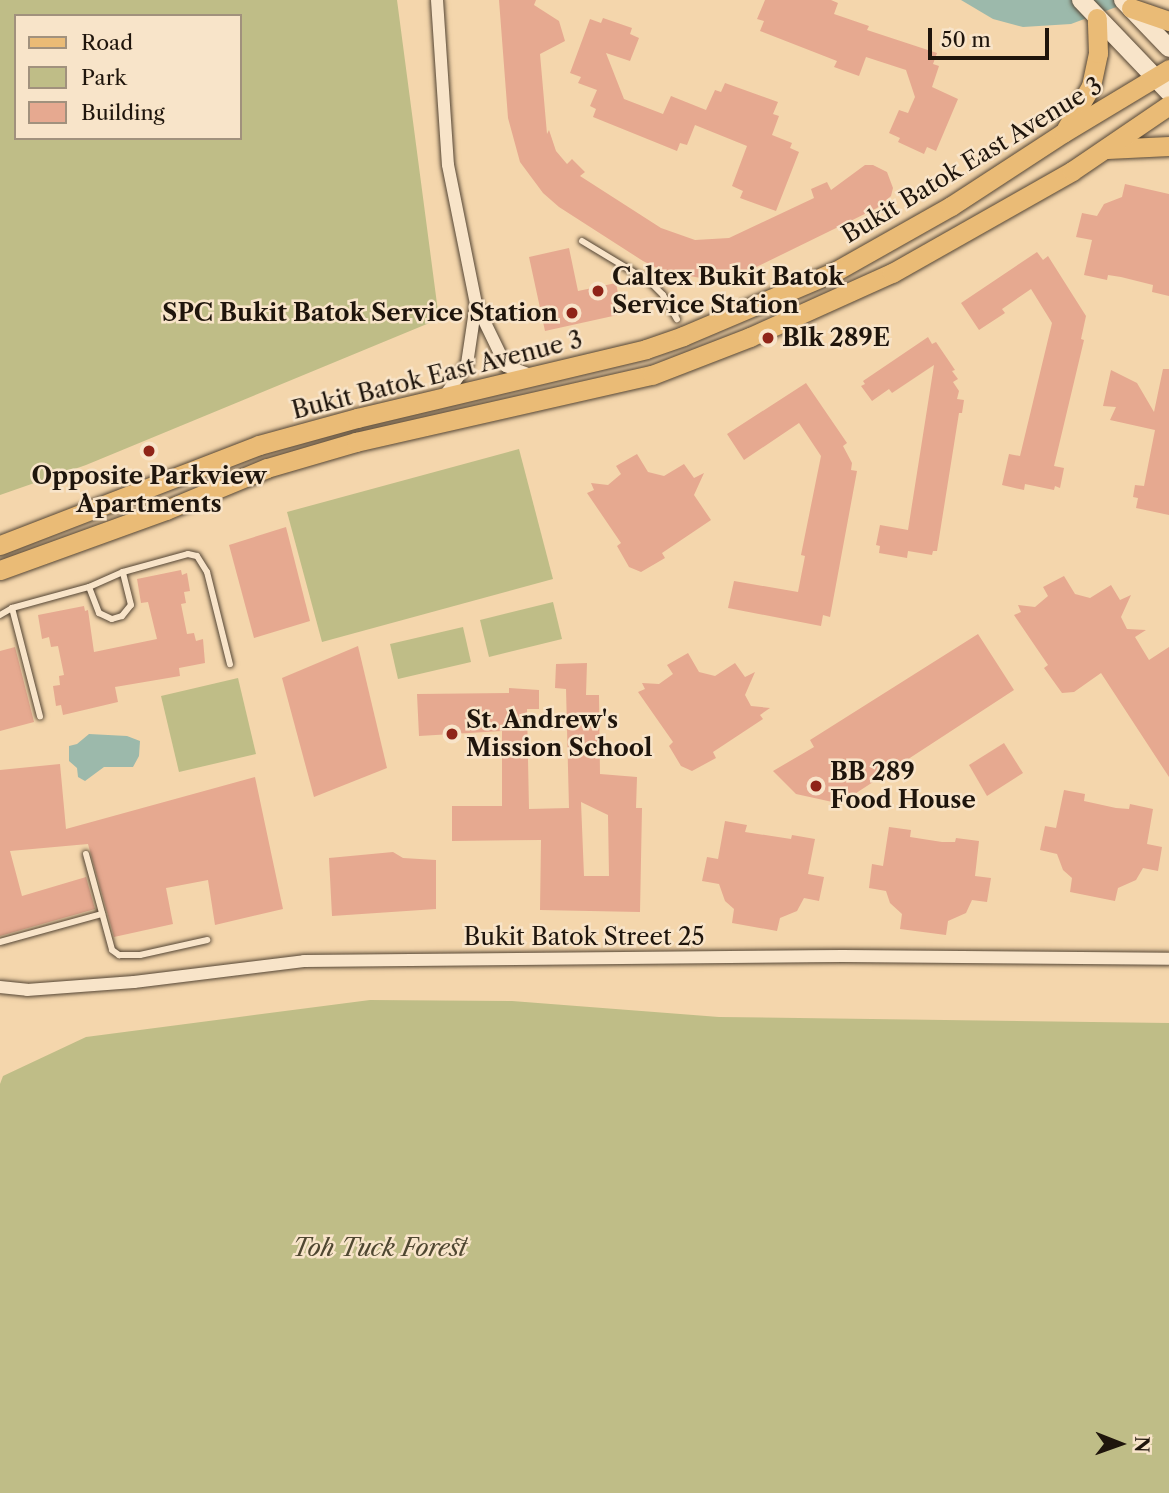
<!DOCTYPE html>
<style>
body{margin:0}
#map{position:relative;width:1169px;height:1493px;overflow:hidden;background:#f4d6ac;font-family:"Libre Caslon Text",serif}
div>[style]{position:absolute}
.green>*{inset:0;background:#bfbd87}
.water>*{inset:0;background:#9cb9ab}
.building>*{inset:0;background:#e6a990}
.roads{filter:drop-shadow(0 0 2px #544534) drop-shadow(0 0 2px #544534)}
.lane>*{height:6px;margin:-3px;padding:0 3px;transform-origin:3px;border-radius:3px;background:#f8e4c9}
.street>*{height:12px;margin:-6px;padding:0 6px;transform-origin:6px;border-radius:6px;background:#f8e4c9}
.secondary>*{height:18px;margin:-9px;padding:0 9px;transform-origin:9px;border-radius:9px;background:#f8e4c9}
.primary>*{height:19px;margin:-9.5px;padding:0 9.5px;transform-origin:9.5px;border-radius:9.5px;background:#eabb76}
.dots>*{width:19px;height:19px;translate:-50% -50%;box-sizing:border-box;border:4px solid #f8e4c9;border-radius:50%}
span{translate:-50% -50%;white-space:nowrap;text-align:center;line-height:1.15;-webkit-text-stroke:5px #f8e4c9;paint-order:stroke}
.street-label{font-size:24px;color:#1f150c}
.poi-label{font-size:24px;color:#1f150c;font-weight:700}
.left{translate:0 -50%;text-align:left}
.right{translate:-100% -50%;text-align:right}
.park-label{font-size:24px;color:#4f4731;font-style:italic}
.legend{position:absolute;left:14px;top:14px;width:228px;height:126px;box-sizing:border-box;background:#f8e4c9;border:2px solid #a1917d;margin:0;padding:9px 12px;list-style:none;font-size:21px;color:#1f150c}
.legend li{display:flex;align-items:center;gap:14px;height:35px}
.legend b{width:35px;border:2px solid #a1917d}
.north{position:absolute;left:1085px;top:1409px;width:70px;height:70px;-webkit-text-stroke:5px #f8e4c9;paint-order:stroke;rotate:91deg;font-size:19px;font-weight:700;line-height:28px;text-align:center;color:#1f150c}
.north::after{content:'';display:block;margin:auto;width:24px;height:32px;background:#1f150c;clip-path:polygon(50% 0,100% 100%,50% 72%,0 100%)}
.scale{position:absolute;left:928px;top:28px;width:121px;height:32px;box-sizing:border-box;border:4px solid #1f150c;border-top:0;padding-left:9px;font-size:21px;line-height:24px;white-space:nowrap;color:#1f150c;-webkit-text-stroke:5px #f8e4c9;paint-order:stroke}
</style>
<div id="map">
<div class="green">
<i style="clip-path:polygon(evenodd,0 0,397px 0,439px 319px,86px 465px,0 495px,0 0,16px 16px,240px 16px,240px 138px,16px 138px,16px 16px)"></i>
<i style="clip-path:polygon(519px 449px,553px 579px,322px 642px,287px 512px)"></i>
<i style="clip-path:polygon(553px 602px,562px 639px,489px 657px,480px 620px)"></i>
<i style="clip-path:polygon(463px 627px,471px 662px,398px 679px,390px 644px)"></i>
<i style="clip-path:polygon(238px 678px,256px 754px,179px 772px,161px 696px)"></i>
<i style="clip-path:polygon(370px 1000px,512px 1001px,719px 1017px,1169px 1023px,1169px 1493px,0 1493px,0 1084px,3px 1076px,86px 1037px)"></i>
</div>
<div class="water">
<i style="clip-path:polygon(961px 0,1135px 0,1071px 24px,1023px 27px,993px 19px)"></i>
<i style="clip-path:polygon(89px 734px,127px 736px,140px 741px,139px 756px,133px 767px,104px 767px,85px 781px,78px 777px,77px 768px,69px 761px,69px 746px,77px 744px)"></i>
</div>
<div class="building">
<i style="clip-path:polygon(499px 0,536px 0,534px 5px,559px 21px,565px 41px,540px 54px,547px 134px,549px 130px,556px 151px,567px 164px,572px 159px,585px 172px,580px 176px,661px 228px,695px 240px,729px 238px,814px 198px,811px 189px,827px 182px,831px 190px,865px 165px,873px 165px,887px 172px,893px 188px,891px 196px,877px 208px,738px 276px,706px 279px,663px 271px,643px 261px,559px 207px,543px 193px,520px 162px,508px 118px)"></i>
<i style="clip-path:polygon(765px 0,831px 0,838px 3px,834px 14px,869px 26px,867px 30px,937px 53px,933px 64px,939px 66px,932px 87px,958px 99px,936px 151px,927px 147px,924px 154px,898px 142px,900px 138px,889px 133px,899px 110px,908px 113px,915px 97px,906px 70px,866px 57px,859px 76px,834px 67px,837px 61px,760px 31px,764px 21px,757px 19px)"></i>
<i style="clip-path:polygon(603px 18px,632px 28px,630px 34px,639px 38px,630px 61px,606px 53px,624px 99px,663px 114px,671px 96px,706px 110px,715px 90px,721px 92px,725px 83px,778px 102px,773px 114px,779px 116px,772px 135px,792px 143px,790px 148px,799px 152px,776px 211px,740px 198px,743px 191px,732px 186px,747px 146px,695px 125px,687px 145px,680px 143px,677px 151px,593px 117px,596px 109px,590px 106px,597px 90px,578px 83px,581px 77px,570px 73px,590px 19px,601px 23px)"></i>
<i style="clip-path:polygon(1125px 184px,1169px 194px,1169px 296px,1152px 292px,1153px 285px,1121px 277px,1108px 275px,1107px 280px,1084px 275px,1092px 240px,1076px 237px,1082px 213px,1097px 216px,1104px 204px,1122px 197px)"></i>
<i style="clip-path:polygon(569px 248px,578px 291px,616px 283px,622px 314px,545px 331px,529px 257px)"></i>
<i style="clip-path:polygon(1037px 252px,1043px 260px,1048px 256px,1086px 316px,1081px 339px,1084px 340px,1054px 466px,1064px 468px,1060px 488px,1055px 486px,1054px 490px,1025px 484px,1024px 490px,1002px 485px,1009px 454px,1020px 456px,1052px 323px,1031px 289px,1002px 309px,1005px 313px,979px 330px,961px 303px)"></i>
<i style="clip-path:polygon(928px 337px,932px 344px,936px 342px,955px 370px,952px 371px,958px 379px,953px 382px,959px 391px,957px 399px,964px 400px,962px 413px,959px 413px,937px 551px,933px 551px,932px 555px,908px 551px,907px 558px,879px 553px,880px 546px,876px 545px,880px 525px,908px 530px,934px 365px,892px 393px,889px 389px,872px 401px,861px 386px,865px 384px,863px 381px)"></i>
<i style="clip-path:polygon(1163px 369px,1169px 369px,1169px 515px,1136px 508px,1138px 498px,1133px 497px,1135px 485px,1144px 486px,1155px 430px,1110px 420px,1116px 407px,1103px 406px,1111px 370px,1137px 383px,1154px 412px)"></i>
<i style="clip-path:polygon(806px 383px,847px 443px,843px 446px,852px 463px,851px 470px,857px 471px,830px 617px,823px 615px,821px 626px,728px 608px,734px 581px,798px 592px,805px 556px,801px 555px,821px 456px,799px 423px,744px 460px,727px 434px)"></i>
<i style="clip-path:polygon(637px 454px,648px 472px,664px 476px,684px 464px,694px 478px,704px 473px,694px 495px,711px 520px,662px 553px,665px 558px,641px 572px,629px 567px,617px 546px,621px 543px,587px 493px,594px 490px,591px 483px,608px 485px,621px 474px,616px 466px)"></i>
<i style="clip-path:polygon(286px 527px,310px 621px,254px 638px,229px 545px)"></i>
<i style="clip-path:polygon(181px 570px,182px 575px,187px 573px,190px 591px,184px 592px,186px 603px,181px 604px,187px 634px,194px 633px,196px 641px,203px 639px,205px 663px,179px 668px,180px 676px,115px 687px,118px 702px,63px 715px,61px 705px,56px 706px,53px 686px,60px 685px,59px 676px,64px 675px,58px 646px,51px 647px,49px 637px,42px 639px,38px 615px,84px 606px,85px 611px,88px 610px,94px 652px,157px 639px,148px 602px,141px 603px,137px 579px)"></i>
<i style="clip-path:polygon(1064px 576px,1075px 594px,1090px 598px,1111px 585px,1120px 600px,1131px 595px,1121px 617px,1127px 629px,1146px 630px,1135px 637px,1149px 660px,1169px 647px,1169px 777px,1101px 673px,1074px 692px,1062px 693px,1044px 668px,1048px 665px,1014px 615px,1021px 612px,1018px 605px,1035px 607px,1048px 596px,1043px 587px)"></i>
<i style="clip-path:polygon(978px 634px,1014px 690px,847px 799px,837px 803px,796px 794px,773px 771px,814px 747px,810px 740px)"></i>
<i style="clip-path:polygon(358px 646px,387px 768px,314px 797px,282px 678px)"></i>
<i style="clip-path:polygon(15px 647px,34px 722px,0 731px,0 651px)"></i>
<i style="clip-path:polygon(688px 653px,699px 672px,715px 676px,735px 663px,745px 677px,755px 672px,745px 695px,751px 706px,770px 708px,760px 715px,763px 719px,713px 752px,716px 758px,692px 771px,681px 766px,669px 746px,673px 742px,638px 692px,645px 689px,642px 683px,659px 684px,673px 674px,667px 665px)"></i>
<i style="clip-path:polygon(evenodd,587px 663px,586px 695px,599px 695px,600px 774px,637px 777px,636px 808px,642px 808px,640px 912px,540px 910px,541px 840px,452px 841px,452px 806px,502px 806px,502px 731px,419px 736px,417px 694px,509px 693px,509px 688px,539px 690px,539px 709px,527px 709px,529px 809px,569px 808px,566px 689px,555px 688px,556px 664px,587px 663px,581px 802px,608px 815px,609px 876px,584px 876px,581px 802px)"></i>
<i style="clip-path:polygon(1004px 743px,1023px 773px,987px 796px,969px 765px)"></i>
<i style="clip-path:polygon(60px 764px,66px 829px,255px 777px,283px 909px,215px 925px,208px 880px,166px 888px,173px 924px,114px 937px,88px 844px,10px 851px,22px 896px,86px 877px,95px 909px,0 936px,0 770px)"></i>
<i style="clip-path:polygon(1064px 790px,1085px 794px,1084px 801px,1116px 808px,1129px 809px,1130px 804px,1153px 809px,1147px 844px,1162px 847px,1158px 871px,1143px 868px,1136px 880px,1118px 888px,1115px 901px,1070px 892px,1072px 878px,1063px 870px,1057px 854px,1040px 850px,1045px 826px,1056px 828px)"></i>
<i style="clip-path:polygon(725px 821px,747px 825px,745px 832px,791px 839px,792px 835px,815px 839px,808px 874px,824px 877px,819px 901px,804px 898px,797px 911px,780px 918px,777px 931px,732px 923px,734px 909px,725px 901px,719px 884px,702px 881px,707px 857px,718px 859px)"></i>
<i style="clip-path:polygon(889px 827px,911px 830px,910px 837px,942px 842px,955px 842px,956px 838px,979px 841px,975px 876px,991px 878px,987px 902px,972px 900px,966px 913px,948px 921px,946px 935px,900px 929px,902px 914px,890px 903px,886px 891px,869px 888px,872px 864px,883px 866px)"></i>
<i style="clip-path:polygon(393px 852px,403px 858px,436px 860px,436px 909px,332px 916px,329px 858px)"></i>
</div>
<div class="roads">
<div class="lane">
<i style="left:582px;top:241px;width:79px;rotate:31.1deg"></i>
<i style="left:650px;top:282px;width:18px;rotate:45deg"></i>
<i style="left:663px;top:295px;width:28px;rotate:60deg"></i>
<i style="left:89px;top:587px;width:28px;rotate:69deg"></i>
<i style="left:99px;top:613px;width:14px;rotate:25deg"></i>
<i style="left:112px;top:619px;width:10px;rotate:-17deg"></i>
<i style="left:122px;top:616px;width:14px;rotate:-51deg"></i>
<i style="left:131px;top:605px;width:34px;rotate:-104deg"></i>
<i style="left:12px;top:608px;width:112px;rotate:75.5deg"></i>
<i style="left:0;top:615px;width:14px;rotate:-30deg"></i>
<i style="left:12px;top:608px;width:80px;rotate:-15.3deg"></i>
<i style="left:89px;top:587px;width:37px;rotate:-24deg"></i>
<i style="left:123px;top:572px;width:67px;rotate:-15.5deg"></i>
<i style="left:188px;top:554px;width:9px;rotate:13deg"></i>
<i style="left:197px;top:556px;width:19px;rotate:58deg"></i>
<i style="left:207px;top:572px;width:95px;rotate:76deg"></i>
<i style="left:86px;top:854px;width:99px;rotate:74.8deg"></i>
<i style="left:112px;top:950px;width:9px;rotate:36deg"></i>
<i style="left:119px;top:955px;width:21px"></i>
<i style="left:140px;top:955px;width:69px;rotate:-12.6deg"></i>
<i style="left:0;top:942px;width:106px;rotate:-15.4deg"></i>
</div>
<div class="street">
<i style="left:437px;top:0;width:165px;rotate:86.2deg"></i>
<i style="left:448px;top:165px;width:142px;rotate:78.6deg"></i>
<i style="left:476px;top:304px;width:69px;rotate:64.2deg"></i>
<i style="left:506px;top:366px;width:23px;rotate:20deg"></i>
<i style="left:444px;top:397px;width:40px;rotate:-55.1deg"></i>
<i style="left:467px;top:364px;width:61px;rotate:-81.5deg"></i>
<i style="left:0;top:987px;width:27px;rotate:6deg"></i>
<i style="left:27px;top:990px;width:107px;rotate:-4.3deg"></i>
<i style="left:134px;top:982px;width:171px;rotate:-7deg"></i>
<i style="left:304px;top:961px;width:539px;rotate:-0.53deg"></i>
<i style="left:843px;top:956px;width:326px;rotate:0.5deg"></i>
</div>
<div class="secondary">
<i style="left:1081px;top:0;width:127px;rotate:46.3deg"></i>
<i style="left:1123px;top:0;width:66px;rotate:46.2deg"></i>
</div>
<div class="primary">
<i style="left:1131px;top:8px;width:40px;rotate:18.9deg"></i>
<i style="left:1066px;top:129px;width:50px;rotate:-59.8deg"></i>
<i style="left:1091px;top:86px;width:34px;rotate:-78deg"></i>
<i style="left:1098px;top:53px;width:35px;rotate:-92deg"></i>
<i style="left:1107px;top:149px;width:62px;rotate:-2.8deg"></i>
<i style="left:0;top:545px;width:278px;rotate:-21.1deg"></i>
<i style="left:259px;top:445px;width:102px;rotate:-15.4deg"></i>
<i style="left:357px;top:418px;width:297px;rotate:-13.4deg"></i>
<i style="left:646px;top:349px;width:39px;rotate:-19deg"></i>
<i style="left:683px;top:336px;width:164px;rotate:-23deg"></i>
<i style="left:834px;top:272px;width:134px;rotate:-29.4deg"></i>
<i style="left:951px;top:206px;width:134px;rotate:-33.1deg"></i>
<i style="left:1063px;top:133px;width:124px;rotate:-31.1deg"></i>
<i style="left:0;top:570px;width:177px;rotate:-19.9deg"></i>
<i style="left:166px;top:510px;width:109px;rotate:-22.6deg"></i>
<i style="left:267px;top:468px;width:93px;rotate:-16.3deg"></i>
<i style="left:356px;top:442px;width:303px;rotate:-12.8deg"></i>
<i style="left:652px;top:375px;width:105px;rotate:-21.2deg"></i>
<i style="left:750px;top:337px;width:156px;rotate:-24.3deg"></i>
<i style="left:892px;top:273px;width:207px;rotate:-29.5deg"></i>
<i style="left:1072px;top:171px;width:117px;rotate:-34.2deg"></i>
</div>
</div>
<div class="dots">
<i style="left:598px;top:291px;background:#8f2418"></i>
<i style="left:572px;top:313px;background:#8f2418"></i>
<i style="left:768px;top:338px;background:#8f2418"></i>
<i style="left:149px;top:451px;background:#8f2418"></i>
<i style="left:452px;top:734px;background:#8f2418"></i>
<i style="left:816px;top:786px;background:#8f2418"></i>
</div>
<div class="street-label">
<span style="left:972px;top:160px;rotate:-31deg">Bukit Batok East Avenue 3</span>
<span style="left:437px;top:375px;rotate:-14deg">Bukit Batok East Avenue 3</span>
<span style="left:584px;top:937px">Bukit Batok Street 25</span>
</div>
<div class="poi-label">
<span class="left" style="left:612px;top:291px">Caltex Bukit Batok<br>Service Station</span>
<span class="right" style="left:558px;top:313px">SPC Bukit Batok Service Station</span>
<span class="left" style="left:782px;top:338px">Blk 289E</span>
<span style="left:149px;top:490px">Opposite Parkview<br>Apartments</span>
<span class="left" style="left:466px;top:734px">St. Andrew's<br>Mission School</span>
<span class="left" style="left:830px;top:786px">BB 289<br>Food House</span>
</div>
<div class="park-label">
<span style="left:380px;top:1248px">Toh Tuck Forest</span>
</div>
<ul class="legend">
<li><b style="height:9px;background:#eabb76"></b>Road</li>
<li><b style="height:19px;background:#bfbd87"></b>Park</li>
<li><b style="height:19px;background:#e6a990"></b>Building</li>
</ul>
<div class="north">N</div>
<div class="scale">50 m</div>
</div>
